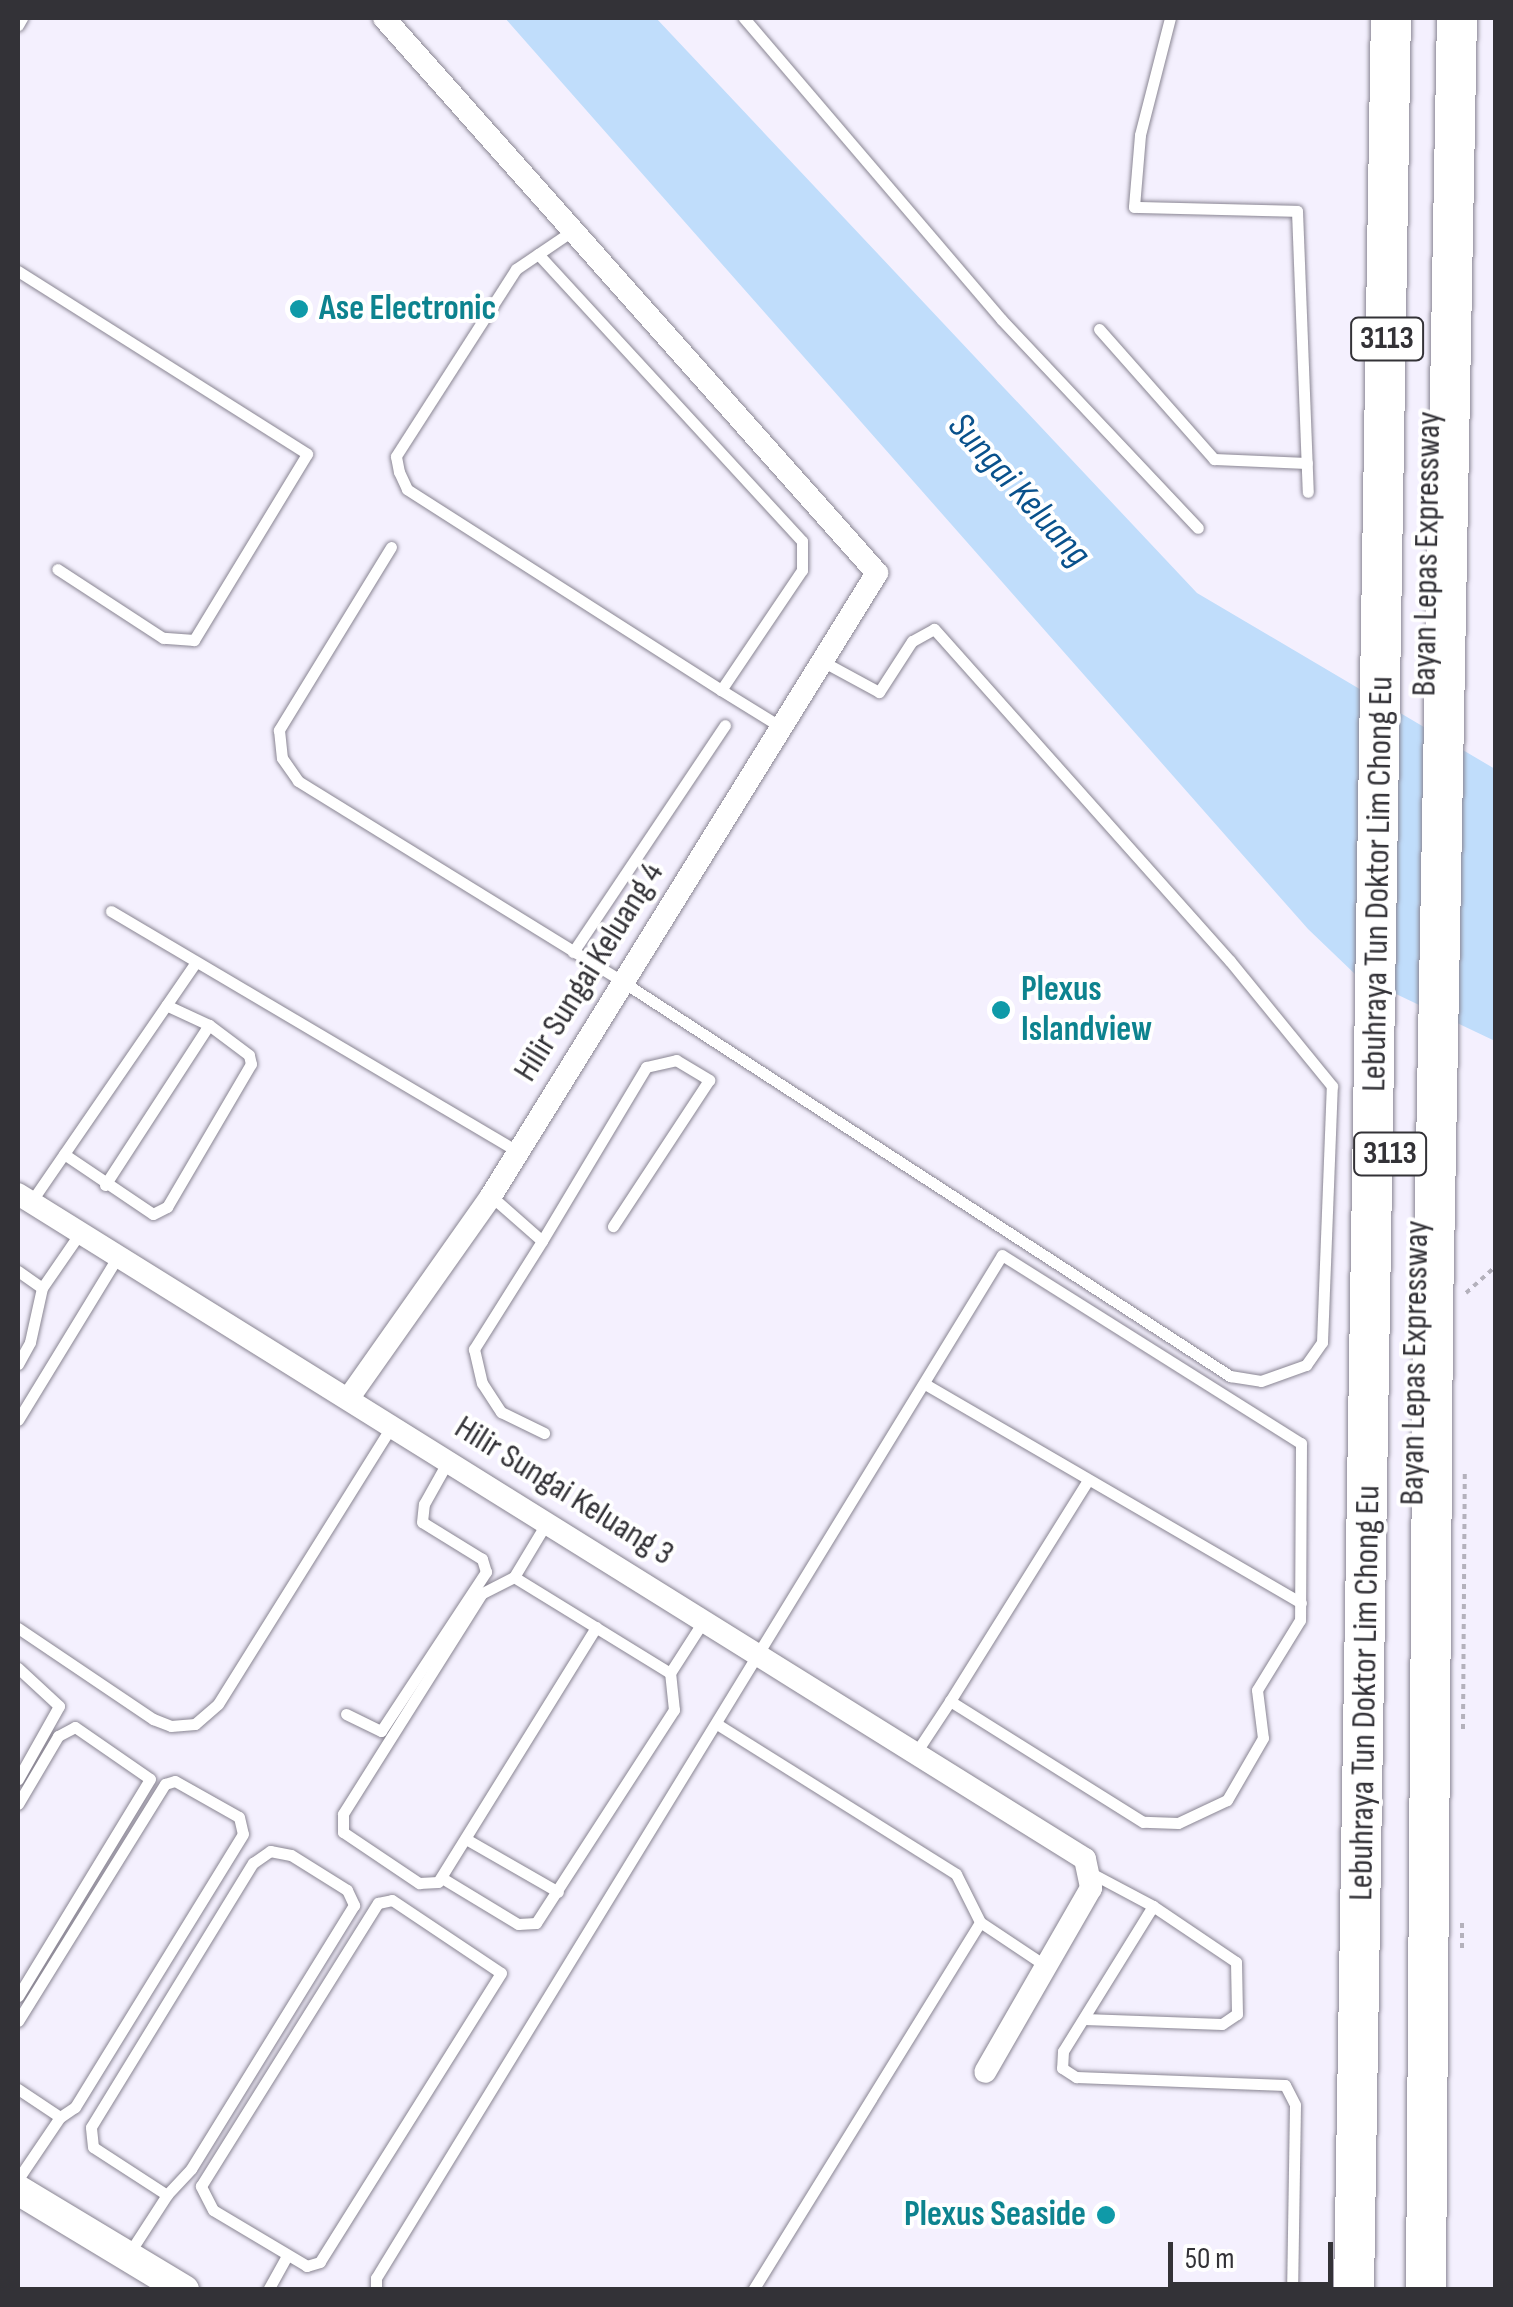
<!DOCTYPE html>
<style>
body{margin:0}
#map{position:relative;width:1513px;height:2307px;overflow:hidden;background:#f4f0fe;font-family:"Sofia Sans Condensed",sans-serif}
div>[style]{position:absolute}
.water>*{inset:0;background:#c0ddfb}
.path>*{height:4px;margin-top:-2px;transform-origin:0;background:repeating-linear-gradient(90deg,#b4b1bc 0 5px,transparent 0 10px)}
.roads{filter:drop-shadow(0 0 2px #898592) drop-shadow(0 0 2px #898592)}
.lane>*{height:11px;margin:-5.5px;padding:0 5.5px;transform-origin:5.5px;border-radius:5.5px;background:#fff}
.street>*{height:22px;margin:-11px;padding:0 11px;transform-origin:11px;border-radius:11px;background:#fff}
.secondary>*{height:30px;margin:-15px;padding:0 15px;transform-origin:15px;border-radius:15px;background:#fff}
.highway>*{height:40px;margin:-20px;padding:0 20px;transform-origin:20px;border-radius:20px;background:#fff}
.dots>*{width:28px;height:28px;translate:-50% -50%;box-sizing:border-box;border:5px solid #fff;border-radius:50%}
span{translate:-50% -50%;white-space:nowrap;text-align:center;line-height:1.15;-webkit-text-stroke:8px #fff;paint-order:stroke}
.shield-label span{padding:2px 8px;background:#fff;border:2px solid;border-radius:8px;-webkit-text-stroke-width:0}
.shield-label{font-size:32px;color:#333237;font-weight:700}
.culture-label{font-size:35px;color:#0d838f;font-weight:700}
.left{translate:0 -50%;text-align:left}
.right{translate:-100% -50%;text-align:right}
.street-label{font-size:35px;color:#333237}
.water-label{font-size:38px;color:#09518c;font-style:italic}
.frame{position:absolute;inset:0;border:20px solid #333237;pointer-events:none}
.scale{position:absolute;left:1168px;top:2242px;width:165px;height:45px;box-sizing:border-box;border:5px solid #333237;border-top:0;padding-left:12px;font-size:30px;line-height:35px;white-space:nowrap;color:#333237;-webkit-text-stroke:8px #fff;paint-order:stroke}
</style>
<div id="map">
<div class="water">
<i style="clip-path:polygon(505px 18px,656px 18px,1197px 593px,1495px 769px,1495px 1041px,1356px 975px,1308px 929px)"></i>
</div>
<div class="path">
<i style="left:1466px;top:1293px;width:40px;rotate:-42deg"></i>
<i style="left:1463px;top:1729px;width:255px;rotate:-89.6deg"></i>
<i style="left:1462px;top:1948px;width:30px;rotate:-90deg"></i>
</div>
<div class="roads">
<div class="lane">
<i style="left:744px;top:18px;width:396px;rotate:49.5deg"></i>
<i style="left:1001px;top:319px;width:287px;rotate:46.7deg"></i>
<i style="left:1170px;top:18px;width:121px;rotate:104.4deg"></i>
<i style="left:1140px;top:135px;width:72px;rotate:94.8deg"></i>
<i style="left:1134px;top:207px;width:163px;rotate:1.4deg"></i>
<i style="left:1297px;top:211px;width:281px;rotate:87.8deg"></i>
<i style="left:18px;top:25px;width:8px;rotate:-60deg"></i>
<i style="left:538px;top:254px;width:390px;rotate:47.4deg"></i>
<i style="left:802px;top:541px;width:29px;rotate:90deg"></i>
<i style="left:802px;top:570px;width:145px;rotate:124deg"></i>
<i style="left:721px;top:690px;width:373px;rotate:-147.4deg"></i>
<i style="left:407px;top:489px;width:19px;rotate:-115deg"></i>
<i style="left:399px;top:472px;width:16px;rotate:-101deg"></i>
<i style="left:396px;top:456px;width:222px;rotate:-57.3deg"></i>
<i style="left:516px;top:269px;width:68px;rotate:-34.2deg"></i>
<i style="left:18px;top:271px;width:342px;rotate:32.3deg"></i>
<i style="left:307px;top:454px;width:218px;rotate:121.3deg"></i>
<i style="left:194px;top:640px;width:31px;rotate:-176deg"></i>
<i style="left:163px;top:638px;width:126px;rotate:-146.9deg"></i>
<i style="left:1099px;top:329px;width:174px;rotate:48.5deg"></i>
<i style="left:1214px;top:459px;width:93px;rotate:2.5deg"></i>
<i style="left:391px;top:547px;width:215px;rotate:121.5deg"></i>
<i style="left:279px;top:730px;width:28px;rotate:84deg"></i>
<i style="left:282px;top:758px;width:28px;rotate:55deg"></i>
<i style="left:298px;top:781px;width:382px;rotate:31.7deg"></i>
<i style="left:623px;top:982px;width:724px;rotate:32.99deg"></i>
<i style="left:1230px;top:1376px;width:31px;rotate:9deg"></i>
<i style="left:1261px;top:1381px;width:48px;rotate:-19.6deg"></i>
<i style="left:1306px;top:1365px;width:28px;rotate:-55deg"></i>
<i style="left:1322px;top:1342px;width:256px;rotate:-87.8deg"></i>
<i style="left:1332px;top:1086px;width:161px;rotate:-129.2deg"></i>
<i style="left:1230px;top:961px;width:445px;rotate:-131.7deg"></i>
<i style="left:934px;top:629px;width:25px;rotate:151deg"></i>
<i style="left:912px;top:641px;width:61px;rotate:122.9deg"></i>
<i style="left:879px;top:692px;width:65px;rotate:-151.5deg"></i>
<i style="left:721px;top:690px;width:70px;rotate:31.7deg"></i>
<i style="left:111px;top:911px;width:473px;rotate:30.6deg"></i>
<i style="left:573px;top:952px;width:273px;rotate:-56.2deg"></i>
<i style="left:64px;top:1154px;width:107px;rotate:34deg"></i>
<i style="left:153px;top:1214px;width:16px;rotate:-27deg"></i>
<i style="left:167px;top:1207px;width:166px;rotate:-59.6deg"></i>
<i style="left:251px;top:1064px;width:9px;rotate:-103deg"></i>
<i style="left:249px;top:1055px;width:50px;rotate:-143.1deg"></i>
<i style="left:209px;top:1025px;width:47px;rotate:-155.1deg"></i>
<i style="left:105px;top:1185px;width:191px;rotate:-57deg"></i>
<i style="left:491px;top:1196px;width:68px;rotate:41.4deg"></i>
<i style="left:542px;top:1241px;width:128px;rotate:122.2deg"></i>
<i style="left:474px;top:1349px;width:35px;rotate:77deg"></i>
<i style="left:482px;top:1383px;width:35px;rotate:57deg"></i>
<i style="left:501px;top:1412px;width:48px;rotate:26deg"></i>
<i style="left:31px;top:1202px;width:290px;rotate:-55.5deg"></i>
<i style="left:542px;top:1241px;width:203px;rotate:-59.1deg"></i>
<i style="left:646px;top:1067px;width:31px;rotate:-13deg"></i>
<i style="left:676px;top:1060px;width:39px;rotate:31deg"></i>
<i style="left:709px;top:1080px;width:175px;rotate:123.3deg"></i>
<i style="left:18px;top:1271px;width:29px;rotate:35deg"></i>
<i style="left:42px;top:1288px;width:67px;rotate:-55.4deg"></i>
<i style="left:18px;top:1364px;width:25px;rotate:-61deg"></i>
<i style="left:30px;top:1342px;width:55px;rotate:-77.5deg"></i>
<i style="left:925px;top:1384px;width:435px;rotate:30.2deg"></i>
<i style="left:18px;top:1420px;width:192px;rotate:-58.6deg"></i>
<i style="left:547px;top:1522px;width:64px;rotate:121deg"></i>
<i style="left:514px;top:1577px;width:36px;rotate:153deg"></i>
<i style="left:482px;top:1593px;width:261px;rotate:122.2deg"></i>
<i style="left:343px;top:1814px;width:18px;rotate:90deg"></i>
<i style="left:343px;top:1832px;width:92px;rotate:33.9deg"></i>
<i style="left:419px;top:1883px;width:19px;rotate:-3deg"></i>
<i style="left:438px;top:1882px;width:300px;rotate:-58.2deg"></i>
<i style="left:514px;top:1577px;width:183px;rotate:31.6deg"></i>
<i style="left:670px;top:1673px;width:63px;rotate:-57.3deg"></i>
<i style="left:18px;top:1628px;width:163px;rotate:34deg"></i>
<i style="left:153px;top:1719px;width:19px;rotate:21deg"></i>
<i style="left:171px;top:1726px;width:24px;rotate:-5deg"></i>
<i style="left:195px;top:1724px;width:30px;rotate:-41deg"></i>
<i style="left:218px;top:1704px;width:328px;rotate:-58deg"></i>
<i style="left:18px;top:1668px;width:56px;rotate:42.8deg"></i>
<i style="left:59px;top:1706px;width:84px;rotate:119.3deg"></i>
<i style="left:950px;top:1701px;width:261px;rotate:-58deg"></i>
<i style="left:346px;top:1714px;width:39px;rotate:26deg"></i>
<i style="left:381px;top:1731px;width:191px;rotate:-56.6deg"></i>
<i style="left:486px;top:1572px;width:14px;rotate:-107deg"></i>
<i style="left:482px;top:1559px;width:70px;rotate:-148.3deg"></i>
<i style="left:422px;top:1522px;width:18px;rotate:-84deg"></i>
<i style="left:424px;top:1504px;width:49px;rotate:-60.8deg"></i>
<i style="left:717px;top:1724px;width:282px;rotate:32.1deg"></i>
<i style="left:956px;top:1874px;width:54px;rotate:63.4deg"></i>
<i style="left:980px;top:1922px;width:79px;rotate:33.7deg"></i>
<i style="left:18px;top:1804px;width:79px;rotate:-59.5deg"></i>
<i style="left:58px;top:1736px;width:19px;rotate:-28deg"></i>
<i style="left:75px;top:1727px;width:91px;rotate:34.7deg"></i>
<i style="left:150px;top:1779px;width:254px;rotate:121.3deg"></i>
<i style="left:466px;top:1839px;width:106px;rotate:29.9deg"></i>
<i style="left:1091px;top:1873px;width:70px;rotate:28deg"></i>
<i style="left:1153px;top:1906px;width:171px;rotate:121.8deg"></i>
<i style="left:1063px;top:2051px;width:17px;rotate:93deg"></i>
<i style="left:1062px;top:2068px;width:17px;rotate:33deg"></i>
<i style="left:1076px;top:2077px;width:209px;rotate:2.2deg"></i>
<i style="left:1285px;top:2085px;width:22px;rotate:63deg"></i>
<i style="left:1295px;top:2105px;width:185px;rotate:90.9deg"></i>
<i style="left:442px;top:1878px;width:89px;rotate:31.2deg"></i>
<i style="left:518px;top:1924px;width:18px;rotate:-3deg"></i>
<i style="left:536px;top:1923px;width:254px;rotate:-57.1deg"></i>
<i style="left:674px;top:1710px;width:37px;rotate:-96deg"></i>
<i style="left:392px;top:1900px;width:131px;rotate:33.8deg"></i>
<i style="left:501px;top:1973px;width:341px;rotate:122.1deg"></i>
<i style="left:320px;top:2262px;width:14px;rotate:163deg"></i>
<i style="left:307px;top:2266px;width:109px;rotate:-149.2deg"></i>
<i style="left:213px;top:2210px;width:27px;rotate:-117deg"></i>
<i style="left:201px;top:2186px;width:334px;rotate:-58deg"></i>
<i style="left:378px;top:1903px;width:14px;rotate:-12deg"></i>
<i style="left:1084px;top:2019px;width:138px;rotate:2.1deg"></i>
<i style="left:1222px;top:2024px;width:18px;rotate:-34deg"></i>
<i style="left:1237px;top:2014px;width:52px;rotate:-91.1deg"></i>
<i style="left:1236px;top:1962px;width:100px;rotate:-146deg"></i>
<i style="left:18px;top:2021px;width:279px;rotate:-58.2deg"></i>
<i style="left:165px;top:1784px;width:10px;rotate:-17deg"></i>
<i style="left:175px;top:1781px;width:73px;rotate:29.4deg"></i>
<i style="left:239px;top:1817px;width:17px;rotate:77deg"></i>
<i style="left:243px;top:1834px;width:321px;rotate:121.6deg"></i>
<i style="left:75px;top:2107px;width:18px;rotate:146deg"></i>
<i style="left:18px;top:2089px;width:50px;rotate:33.7deg"></i>
<i style="left:60px;top:2117px;width:75px;rotate:124.1deg"></i>
<i style="left:128px;top:2255px;width:72px;rotate:-57deg"></i>
<i style="left:167px;top:2195px;width:88px;rotate:-147deg"></i>
<i style="left:93px;top:2147px;width:20px;rotate:-96deg"></i>
<i style="left:91px;top:2127px;width:310px;rotate:-58.5deg"></i>
<i style="left:253px;top:1863px;width:21px;rotate:-35deg"></i>
<i style="left:270px;top:1851px;width:21px;rotate:11deg"></i>
<i style="left:291px;top:1855px;width:66px;rotate:32deg"></i>
<i style="left:347px;top:1890px;width:17px;rotate:65deg"></i>
<i style="left:354px;top:1905px;width:310px;rotate:121.7deg"></i>
<i style="left:191px;top:2169px;width:35px;rotate:133deg"></i>
<i style="left:268px;top:2290px;width:39px;rotate:-61deg"></i>
<i style="left:376px;top:2290px;width:12px;rotate:-90deg"></i>
<i style="left:376px;top:2278px;width:1199px;rotate:-58.54deg"></i>
<i style="left:1002px;top:1255px;width:353px;rotate:32.2deg"></i>
<i style="left:1301px;top:1443px;width:177px;rotate:90.3deg"></i>
<i style="left:1300px;top:1620px;width:82px;rotate:121.6deg"></i>
<i style="left:1257px;top:1690px;width:48px;rotate:82.9deg"></i>
<i style="left:1263px;top:1738px;width:72px;rotate:120.1deg"></i>
<i style="left:1227px;top:1800px;width:54px;rotate:154.9deg"></i>
<i style="left:1178px;top:1823px;width:35px;rotate:-178deg"></i>
<i style="left:1143px;top:1822px;width:228px;rotate:-147.9deg"></i>
<i style="left:950px;top:1701px;width:60px;rotate:123.4deg"></i>
<i style="left:753px;top:2290px;width:432px;rotate:-58.3deg"></i>
</div>
<div class="street">
<i style="left:18px;top:1194px;width:1257px;rotate:31.93deg"></i>
<i style="left:1085px;top:1859px;width:30px;rotate:78deg"></i>
<i style="left:1091px;top:1888px;width:212px;rotate:119.9deg"></i>
<i style="left:348px;top:1399px;width:248px;rotate:-54.8deg"></i>
<i style="left:491px;top:1196px;width:733px;rotate:-58.22deg"></i>
<i style="left:877px;top:573px;width:742px;rotate:-131.61deg"></i>
</div>
<div class="secondary">
<i style="left:18px;top:2190px;width:194px;rotate:31.1deg"></i>
</div>
<div class="highway">
<i style="left:1354px;top:2290px;width:2272px;rotate:-89.07deg"></i>
<i style="left:1426px;top:2290px;width:978px;rotate:-89.59deg"></i>
<i style="left:1433px;top:1312px;width:1294px;rotate:-88.94deg"></i>
</div>
</div>
<div class="dots">
<i style="left:299px;top:309px;background:#0f9aa8"></i>
<i style="left:1001px;top:1010px;background:#0f9aa8"></i>
<i style="left:1106px;top:2215px;background:#0f9aa8"></i>
</div>
<div class="shield-label">
<span style="left:1387px;top:339px">3113</span>
<span style="left:1390px;top:1154px">3113</span>
</div>
<div class="culture-label">
<span class="left" style="left:319px;top:309px">Ase Electronic</span>
<span class="left" style="left:1021px;top:1010px">Plexus<br>Islandview</span>
<span class="right" style="left:1086px;top:2215px">Plexus Seaside</span>
</div>
<div class="street-label">
<span style="left:1427px;top:554px;rotate:-89deg">Bayan Lepas Expressway</span>
<span style="left:1378px;top:884px;rotate:-89deg">Lebuhraya Tun Doktor Lim Chong Eu</span>
<span style="left:589px;top:972px;rotate:-58deg">Hilir Sungai Keluang 4</span>
<span style="left:1415px;top:1363px;rotate:-89deg">Bayan Lepas Expressway</span>
<span style="left:564px;top:1491px;rotate:32deg">Hilir Sungai Keluang 3</span>
<span style="left:1365px;top:1693px;rotate:-89deg">Lebuhraya Tun Doktor Lim Chong Eu</span>
</div>
<div class="water-label">
<span style="left:1019px;top:490px;rotate:48deg">Sungai Keluang</span>
</div>
<div class="frame"></div>
<div class="scale">50 m</div>
</div>
